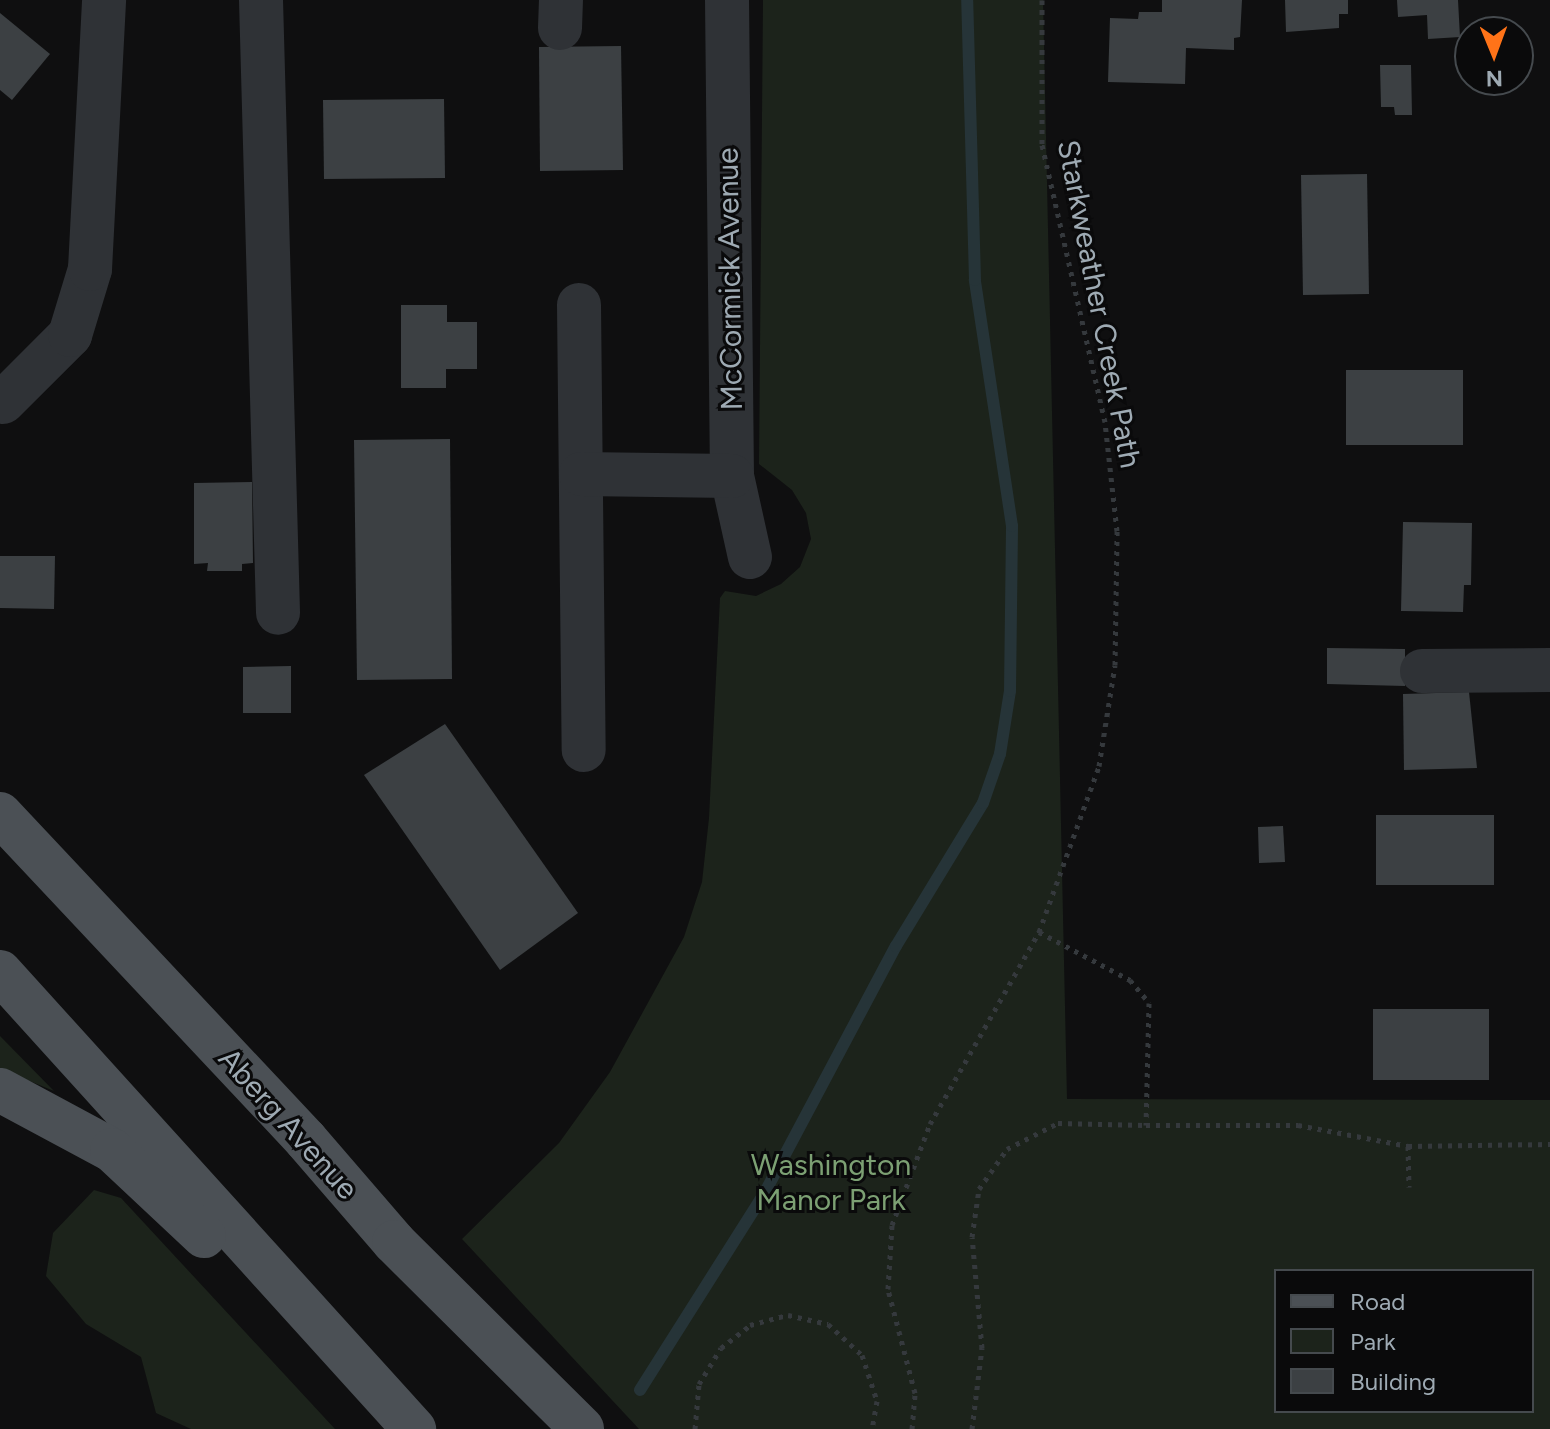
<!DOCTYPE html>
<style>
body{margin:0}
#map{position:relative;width:1550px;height:1429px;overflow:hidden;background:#0f0f10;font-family:Figtree,sans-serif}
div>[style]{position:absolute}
.green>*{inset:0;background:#1c231b}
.stream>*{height:12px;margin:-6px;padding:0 6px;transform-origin:6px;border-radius:6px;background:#263438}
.building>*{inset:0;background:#3c4043}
.path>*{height:5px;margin-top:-2.5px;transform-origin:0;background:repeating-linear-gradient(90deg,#35393d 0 4px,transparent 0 10px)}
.minor>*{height:44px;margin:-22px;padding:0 22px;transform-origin:22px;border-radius:22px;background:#2f3236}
.major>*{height:44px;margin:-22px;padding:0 22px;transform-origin:22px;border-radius:22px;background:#4b5055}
span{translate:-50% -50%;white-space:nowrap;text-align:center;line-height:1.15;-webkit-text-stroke:6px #0a0a0b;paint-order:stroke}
.street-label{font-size:30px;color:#9eaab3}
.park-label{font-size:30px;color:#7ca073}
.legend{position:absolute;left:1274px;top:1269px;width:260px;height:144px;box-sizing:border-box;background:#0a0a0b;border:2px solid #454a4e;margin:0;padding:10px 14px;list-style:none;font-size:24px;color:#9eaab3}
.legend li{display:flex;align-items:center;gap:16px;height:40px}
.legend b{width:40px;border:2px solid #454a4e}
.north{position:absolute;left:1454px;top:16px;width:80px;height:80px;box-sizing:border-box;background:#0a0a0b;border:2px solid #454a4e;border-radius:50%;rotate:179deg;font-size:22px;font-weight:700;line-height:32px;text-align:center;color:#9eaab3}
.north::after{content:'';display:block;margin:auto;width:28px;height:36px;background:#ff7318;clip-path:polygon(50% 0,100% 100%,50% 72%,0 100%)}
</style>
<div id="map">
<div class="green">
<i style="clip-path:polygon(evenodd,763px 0,1043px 0,1067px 1099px,1550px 1100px,1550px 1429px,639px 1429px,462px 1239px,559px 1143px,610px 1072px,684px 937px,702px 882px,709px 818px,720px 598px,725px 591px,756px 596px,781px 584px,800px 567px,811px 539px,806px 513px,792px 490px,759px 464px,763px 0,1532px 1271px,1532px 1411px,1276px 1411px,1276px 1271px,1532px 1271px)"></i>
<i style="clip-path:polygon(0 1036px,54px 1091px,0 1069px)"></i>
<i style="clip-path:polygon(94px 1190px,121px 1198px,335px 1429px,191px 1429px,156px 1413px,141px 1357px,86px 1324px,46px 1276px,53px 1233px)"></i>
</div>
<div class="stream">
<i style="left:640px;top:1390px;width:232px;rotate:-57.7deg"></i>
<i style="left:764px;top:1194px;width:281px;rotate:-62deg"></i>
<i style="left:896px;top:946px;width:167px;rotate:-58.7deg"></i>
<i style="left:983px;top:803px;width:52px;rotate:-70.9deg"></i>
<i style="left:1000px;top:754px;width:64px;rotate:-81deg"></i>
<i style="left:1010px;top:691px;width:165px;rotate:-89.3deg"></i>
<i style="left:1012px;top:526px;width:249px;rotate:-98.6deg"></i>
<i style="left:975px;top:280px;width:280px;rotate:-91.6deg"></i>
</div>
<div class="building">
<i style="clip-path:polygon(1162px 0,1242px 0,1240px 37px,1234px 38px,1234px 50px,1186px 48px,1185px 84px,1108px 82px,1110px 18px,1138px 19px,1139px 12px,1162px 12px)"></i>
<i style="clip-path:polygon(1285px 0,1348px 0,1348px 14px,1339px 14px,1339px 28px,1286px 32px)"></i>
<i style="clip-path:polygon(1397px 0,1458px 0,1460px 37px,1428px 39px,1427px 15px,1398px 17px)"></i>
<i style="clip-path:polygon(0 13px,50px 54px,12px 100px,0 90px)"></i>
<i style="clip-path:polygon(621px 46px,623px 170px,540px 171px,539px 47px)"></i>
<i style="clip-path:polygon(1380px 65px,1411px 65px,1412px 115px,1395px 115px,1394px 107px,1381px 107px)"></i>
<i style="clip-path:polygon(444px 99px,445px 178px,324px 179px,323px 100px)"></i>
<i style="clip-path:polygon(1367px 174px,1369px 294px,1303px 295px,1301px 175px)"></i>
<i style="clip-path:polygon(401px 305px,447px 305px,447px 322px,477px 322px,477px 369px,446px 369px,446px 388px,401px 388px)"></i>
<i style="clip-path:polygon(1346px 370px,1463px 370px,1463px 445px,1346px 445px)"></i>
<i style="clip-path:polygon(450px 439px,452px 679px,357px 680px,354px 440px)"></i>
<i style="clip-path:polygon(252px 482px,253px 563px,242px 564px,242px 571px,207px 571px,208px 563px,194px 564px,194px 483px)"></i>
<i style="clip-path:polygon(1403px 522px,1472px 523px,1471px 585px,1464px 585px,1463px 612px,1401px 611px)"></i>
<i style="clip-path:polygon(0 556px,55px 556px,54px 609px,0 608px)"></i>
<i style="clip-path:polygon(1327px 648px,1405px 649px,1405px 686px,1327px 684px)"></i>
<i style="clip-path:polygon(291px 666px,291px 713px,243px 713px,243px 667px)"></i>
<i style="clip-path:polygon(1469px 692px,1477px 768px,1404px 770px,1403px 694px)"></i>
<i style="clip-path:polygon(445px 724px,578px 913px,500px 970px,364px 775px)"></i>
<i style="clip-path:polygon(1376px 815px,1494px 815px,1494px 885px,1376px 885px)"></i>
<i style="clip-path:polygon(1283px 826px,1285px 862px,1259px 863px,1258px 827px)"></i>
<i style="clip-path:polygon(1373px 1009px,1489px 1009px,1489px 1080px,1373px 1080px)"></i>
</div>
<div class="path">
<i style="left:1039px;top:932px;width:103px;rotate:27.8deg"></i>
<i style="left:1130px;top:980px;width:30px;rotate:50deg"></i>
<i style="left:1149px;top:1003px;width:122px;rotate:91.4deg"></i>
<i style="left:1146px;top:1125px;width:152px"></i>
<i style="left:1298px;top:1125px;width:112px;rotate:10.8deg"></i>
<i style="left:1408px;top:1146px;width:142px;rotate:-0.8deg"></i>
<i style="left:1408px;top:1146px;width:41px;rotate:88.6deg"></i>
<i style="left:695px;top:1429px;width:45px;rotate:-84.9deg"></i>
<i style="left:699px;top:1384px;width:42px;rotate:-58.6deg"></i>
<i style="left:721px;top:1348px;width:37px;rotate:-38deg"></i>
<i style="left:750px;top:1325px;width:39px;rotate:-15deg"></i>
<i style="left:788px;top:1315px;width:41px;rotate:12.7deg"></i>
<i style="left:828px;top:1324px;width:46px;rotate:42.4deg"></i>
<i style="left:862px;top:1355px;width:48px;rotate:71.9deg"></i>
<i style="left:877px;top:1401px;width:28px;rotate:100deg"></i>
<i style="left:912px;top:1429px;width:36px;rotate:-85deg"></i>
<i style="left:915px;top:1393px;width:107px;rotate:-104.6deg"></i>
<i style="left:888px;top:1289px;width:64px;rotate:-86.4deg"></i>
<i style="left:892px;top:1225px;width:108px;rotate:-69.4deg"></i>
<i style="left:930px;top:1124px;width:221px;rotate:-60.4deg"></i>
<i style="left:1039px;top:932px;width:177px;rotate:-70.1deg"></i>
<i style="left:1099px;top:766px;width:102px;rotate:-81deg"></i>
<i style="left:1115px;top:665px;width:134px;rotate:-89.1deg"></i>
<i style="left:1117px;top:531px;width:110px;rotate:-96.3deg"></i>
<i style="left:1105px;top:422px;width:285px;rotate:-102.8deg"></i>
<i style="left:1042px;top:144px;width:144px;rotate:-90deg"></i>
<i style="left:972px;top:1429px;width:82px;rotate:-83deg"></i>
<i style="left:982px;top:1348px;width:111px;rotate:-95.1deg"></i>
<i style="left:972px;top:1237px;width:49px;rotate:-81.7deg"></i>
<i style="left:979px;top:1189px;width:49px;rotate:-55deg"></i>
<i style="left:1007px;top:1149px;width:57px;rotate:-27deg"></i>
<i style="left:1058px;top:1123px;width:87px;rotate:1.3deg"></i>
</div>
<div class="minor">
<i style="left:261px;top:0;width:613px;rotate:88.41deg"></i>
<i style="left:727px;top:0;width:476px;rotate:89.4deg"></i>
<i style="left:732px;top:476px;width:83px;rotate:77.5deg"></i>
<i style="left:560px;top:28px;width:28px;rotate:-88deg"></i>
<i style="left:579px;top:305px;width:445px;rotate:89.4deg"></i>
<i style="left:3px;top:402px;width:95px;rotate:-45deg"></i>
<i style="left:70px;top:335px;width:69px;rotate:-73.1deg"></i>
<i style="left:90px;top:269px;width:269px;rotate:-87deg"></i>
<i style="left:581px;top:474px;width:151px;rotate:0.8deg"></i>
<i style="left:1422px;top:671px;width:128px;rotate:-0.4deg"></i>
</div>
<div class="major">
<i style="left:0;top:814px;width:447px;rotate:46.8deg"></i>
<i style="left:306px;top:1140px;width:135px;rotate:49.2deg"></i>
<i style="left:394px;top:1242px;width:265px;rotate:44.8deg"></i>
<i style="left:0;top:972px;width:617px;rotate:47.83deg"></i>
<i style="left:0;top:1090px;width:127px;rotate:28.2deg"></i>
<i style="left:112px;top:1150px;width:126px;rotate:43.1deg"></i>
</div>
<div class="street-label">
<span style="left:730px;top:279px;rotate:-91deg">McCormick Avenue</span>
<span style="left:1099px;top:304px;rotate:79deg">Starkweather Creek Path</span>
<span style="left:288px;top:1124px;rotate:48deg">Aberg Avenue</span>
</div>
<div class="park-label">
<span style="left:831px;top:1182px">Washington<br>Manor Park</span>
</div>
<ul class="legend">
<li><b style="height:10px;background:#4b5055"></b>Road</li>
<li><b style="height:22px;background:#1c231b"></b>Park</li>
<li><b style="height:22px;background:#3c4043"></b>Building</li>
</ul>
<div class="north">N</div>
</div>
